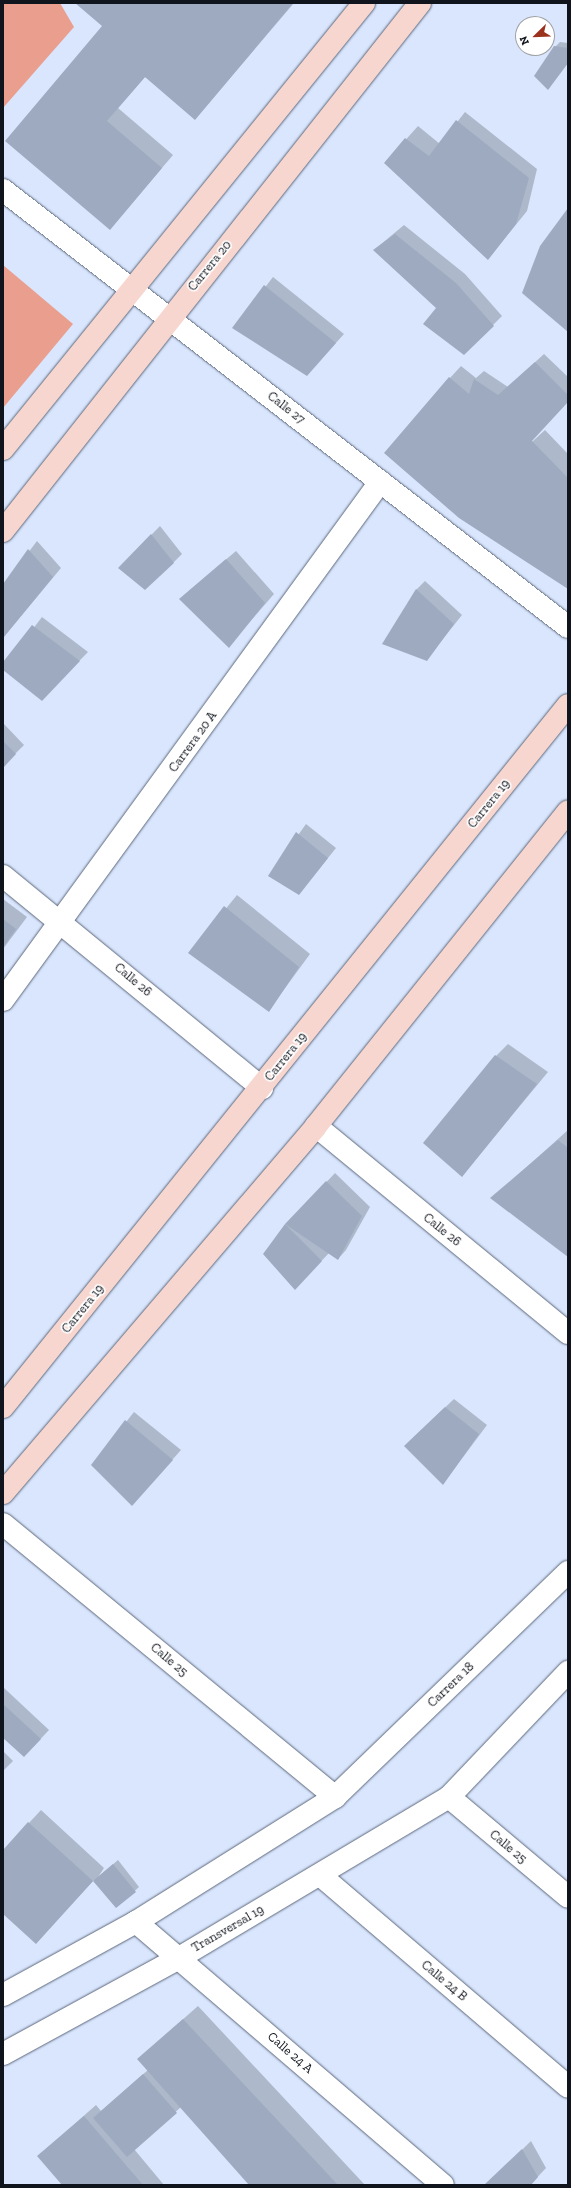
<!DOCTYPE html>
<style>
body{margin:0}
#map{position:relative;width:571px;height:2188px;overflow:hidden;background:#d9e6fd;font-family:"Zilla Slab",serif}
div>[style]{position:absolute}
.green>*{inset:0;background:#ea9e8e}
.shadow>*{inset:0;background:#0003}
.building>*{inset:0;background:#9eaac0}
.roads{filter:drop-shadow(0 0 1px #5c677b) drop-shadow(0 0 1px #5c677b)}
.minor>*{height:22px;margin:-11px;padding:0 11px;transform-origin:11px;border-radius:11px;background:#fff}
.tertiary>*{height:22px;margin:-11px;padding:0 11px;transform-origin:11px;border-radius:11px;background:#fff}
.secondary>*{height:22px;margin:-11px;padding:0 11px;transform-origin:11px;border-radius:11px;background:#f7d6cf}
span{translate:-50% -50%;white-space:nowrap;text-align:center;line-height:1.15;-webkit-text-stroke:3.5px #fff;paint-order:stroke}
.street-label{font-size:13px;color:#10141c}
.frame{position:absolute;inset:0;border:4px solid #10141c;pointer-events:none}
.north{position:absolute;left:515px;top:16px;width:40px;height:40px;box-sizing:border-box;background:#fff;border:1px solid #9fa1a4;border-radius:50%;rotate:247deg;font-size:11px;font-weight:700;line-height:16px;text-align:center;color:#10141c}
.north::after{content:'';display:block;margin:auto;width:14px;height:18px;background:#9b321e;clip-path:polygon(50% 0,100% 100%,50% 72%,0 100%)}
</style>
<div id="map">
<div class="green">
<i style="clip-path:polygon(3px 3px,60px 3px,74px 27px,3px 108px)"></i>
<i style="clip-path:polygon(3px 265px,73px 324px,3px 408px)"></i>
</div>
<div class="shadow">
<i style="clip-path:polygon(77px 3px,294px 3px,203px 110px,145px 77px,118px 108px,173px 155px,110px 229px,104px 26px)"></i>
<i style="clip-path:polygon(560px 42px,568px 43px,568px 63px,548px 89px,555px 47px)"></i>
<i style="clip-path:polygon(465px 112px,537px 169px,527px 211px,488px 259px,385px 163px,418px 126px,440px 144px)"></i>
<i style="clip-path:polygon(404px 225px,465px 274px,502px 316px,464px 354px,437px 308px,374px 250px)"></i>
<i style="clip-path:polygon(273px 277px,344px 334px,315px 366px,234px 328px)"></i>
<i style="clip-path:polygon(544px 354px,568px 377px,568px 401px,521px 452px,545px 430px,568px 454px,568px 588px,450px 378px,461px 366px,476px 378px,484px 371px,508px 387px)"></i>
<i style="clip-path:polygon(160px 526px,182px 554px,173px 563px,120px 567px)"></i>
<i style="clip-path:polygon(37px 541px,61px 568px,3px 638px,3px 586px)"></i>
<i style="clip-path:polygon(236px 551px,274px 594px,229px 646px,189px 591px)"></i>
<i style="clip-path:polygon(425px 581px,462px 615px,426px 660px,416px 590px)"></i>
<i style="clip-path:polygon(42px 617px,88px 652px,50px 691px,3px 668px)"></i>
<i style="clip-path:polygon(3px 723px,24px 745px,3px 766px)"></i>
<i style="clip-path:polygon(306px 824px,336px 848px,299px 894px,269px 876px)"></i>
<i style="clip-path:polygon(237px 895px,310px 954px,269px 1010px,190px 953px)"></i>
<i style="clip-path:polygon(3px 899px,27px 917px,3px 949px)"></i>
<i style="clip-path:polygon(508px 1044px,548px 1072px,462px 1176px,496px 1056px)"></i>
<i style="clip-path:polygon(568px 1130px,568px 1256px,492px 1198px)"></i>
<i style="clip-path:polygon(335px 1173px,370px 1207px,346px 1250px,338px 1259px,329px 1253px,303px 1280px,286px 1225px)"></i>
<i style="clip-path:polygon(454px 1399px,487px 1425px,443px 1484px,414px 1437px)"></i>
<i style="clip-path:polygon(134px 1412px,181px 1450px,132px 1505px,92px 1465px)"></i>
<i style="clip-path:polygon(3px 1687px,49px 1730px,33px 1747px,3px 1736px)"></i>
<i style="clip-path:polygon(3px 1751px,13px 1761px,3px 1771px)"></i>
<i style="clip-path:polygon(41px 1810px,104px 1868px,98px 1877px,118px 1860px,139px 1887px,117px 1907px,94px 1880px,36px 1943px,3px 1913px,3px 1851px)"></i>
<i style="clip-path:polygon(198px 2006px,365px 2185px,251px 2185px,181px 2107px,134px 2149px,164px 2185px,63px 2185px,38px 2156px,96px 2105px,101px 2111px,148px 2070px,138px 2059px)"></i>
<i style="clip-path:polygon(531px 2141px,546px 2168px,530px 2185px,486px 2185px)"></i>
</div>
<div class="building">
<i style="clip-path:polygon(75px 3px,293px 3px,195px 120px,145px 77px,107px 121px,162px 168px,110px 230px,5px 141px,102px 26px)"></i>
<i style="clip-path:polygon(554px 46px,568px 48px,568px 63px,548px 90px,534px 76px)"></i>
<i style="clip-path:polygon(456px 120px,529px 178px,516px 224px,488px 260px,384px 163px,405px 138px,429px 156px)"></i>
<i style="clip-path:polygon(568px 208px,568px 332px,522px 293px,540px 246px)"></i>
<i style="clip-path:polygon(395px 234px,456px 283px,494px 326px,464px 355px,423px 324px,436px 308px,373px 250px)"></i>
<i style="clip-path:polygon(264px 285px,336px 343px,307px 376px,232px 328px)"></i>
<i style="clip-path:polygon(535px 362px,568px 395px,568px 402px,532px 441px,568px 478px,568px 515px,564px 512px,568px 515px,568px 589px,459px 518px,384px 453px,449px 377px,469px 394px,474px 379px,498px 395px)"></i>
<i style="clip-path:polygon(151px 534px,174px 563px,145px 590px,118px 568px)"></i>
<i style="clip-path:polygon(28px 549px,53px 577px,3px 638px,3px 584px)"></i>
<i style="clip-path:polygon(226px 559px,265px 603px,229px 648px,179px 599px)"></i>
<i style="clip-path:polygon(416px 589px,454px 624px,427px 661px,382px 644px)"></i>
<i style="clip-path:polygon(32px 625px,80px 661px,42px 701px,3px 670px,3px 662px)"></i>
<i style="clip-path:polygon(3px 741px,16px 754px,3px 768px)"></i>
<i style="clip-path:polygon(296px 832px,328px 858px,299px 895px,268px 876px)"></i>
<i style="clip-path:polygon(224px 906px,299px 967px,269px 1012px,188px 953px)"></i>
<i style="clip-path:polygon(3px 919px,16px 929px,3px 947px)"></i>
<i style="clip-path:polygon(495px 1055px,537px 1084px,462px 1177px,423px 1143px)"></i>
<i style="clip-path:polygon(558px 1140px,568px 1148px,568px 1257px,490px 1198px)"></i>
<i style="clip-path:polygon(326px 1181px,362px 1216px,338px 1260px,285px 1224px,322px 1261px,295px 1290px,263px 1254px,285px 1224px)"></i>
<i style="clip-path:polygon(445px 1407px,479px 1434px,443px 1485px,404px 1446px)"></i>
<i style="clip-path:polygon(125px 1420px,173px 1460px,132px 1506px,91px 1465px)"></i>
<i style="clip-path:polygon(3px 1704px,41px 1739px,24px 1757px,3px 1738px)"></i>
<i style="clip-path:polygon(28px 1822px,93px 1881px,113px 1864px,136px 1892px,116px 1908px,93px 1881px,36px 1944px,3px 1914px,3px 1850px)"></i>
<i style="clip-path:polygon(183px 2019px,338px 2185px,249px 2185px,137px 2059px)"></i>
<i style="clip-path:polygon(143px 2074px,177px 2113px,127px 2157px,93px 2118px)"></i>
<i style="clip-path:polygon(84px 2116px,143px 2185px,62px 2185px,37px 2156px)"></i>
<i style="clip-path:polygon(522px 2149px,538px 2177px,531px 2185px,484px 2185px)"></i>
</div>
<div class="roads">
<div class="minor">
<i style="left:3px;top:190px;width:714px;rotate:37.72deg"></i>
<i style="left:3px;top:876px;width:335px;rotate:39.3deg"></i>
<i style="left:3px;top:1000px;width:641px;rotate:-53.95deg"></i>
<i style="left:316px;top:1126px;width:326px;rotate:39.4deg"></i>
<i style="left:3px;top:1524px;width:430px;rotate:39.4deg"></i>
<i style="left:449px;top:1797px;width:155px;rotate:40deg"></i>
<i style="left:320px;top:1875px;width:326px;rotate:40.5deg"></i>
<i style="left:136px;top:1922px;width:404px;rotate:40.6deg"></i>
</div>
<div class="tertiary">
<i style="left:3px;top:1995px;width:152px;rotate:-28.8deg"></i>
<i style="left:136px;top:1922px;width:235px;rotate:-32.1deg"></i>
<i style="left:335px;top:1797px;width:324px;rotate:-44deg"></i>
<i style="left:3px;top:2054px;width:200px;rotate:-28.6deg"></i>
<i style="left:179px;top:1958px;width:314px;rotate:-30.8deg"></i>
<i style="left:449px;top:1797px;width:173px;rotate:-46.4deg"></i>
</div>
<div class="secondary">
<i style="left:3px;top:449px;width:574px;rotate:-51.01deg"></i>
<i style="left:3px;top:531px;width:673px;rotate:-51.7deg"></i>
<i style="left:3px;top:1407px;width:901px;rotate:-51.17deg"></i>
<i style="left:3px;top:1493px;width:482px;rotate:-49.5deg"></i>
<i style="left:316px;top:1126px;width:403px;rotate:-51.3deg"></i>
</div>
</div>
<div class="street-label">
<span style="left:210px;top:266px;rotate:-51deg">Carrera 20</span>
<span style="left:286px;top:408px;rotate:38deg">Calle 27</span>
<span style="left:193px;top:742px;rotate:-54deg">Carrera 20 A</span>
<span style="left:489px;top:804px;rotate:-51deg">Carrera 19</span>
<span style="left:133px;top:980px;rotate:40deg">Calle 26</span>
<span style="left:286px;top:1057px;rotate:-51deg">Carrera 19</span>
<span style="left:442px;top:1230px;rotate:39deg">Calle 26</span>
<span style="left:83px;top:1309px;rotate:-51deg">Carrera 19</span>
<span style="left:169px;top:1660px;rotate:40deg">Calle 25</span>
<span style="left:451px;top:1685px;rotate:-44deg">Carrera 18</span>
<span style="left:508px;top:1847px;rotate:40deg">Calle 25</span>
<span style="left:228px;top:1929px;rotate:-30deg">Transversal 19</span>
<span style="left:444px;top:1981px;rotate:40deg">Calle 24 B</span>
<span style="left:290px;top:2053px;rotate:41deg">Calle 24 A</span>
</div>
<div class="frame"></div>
<div class="north">N</div>
</div>
